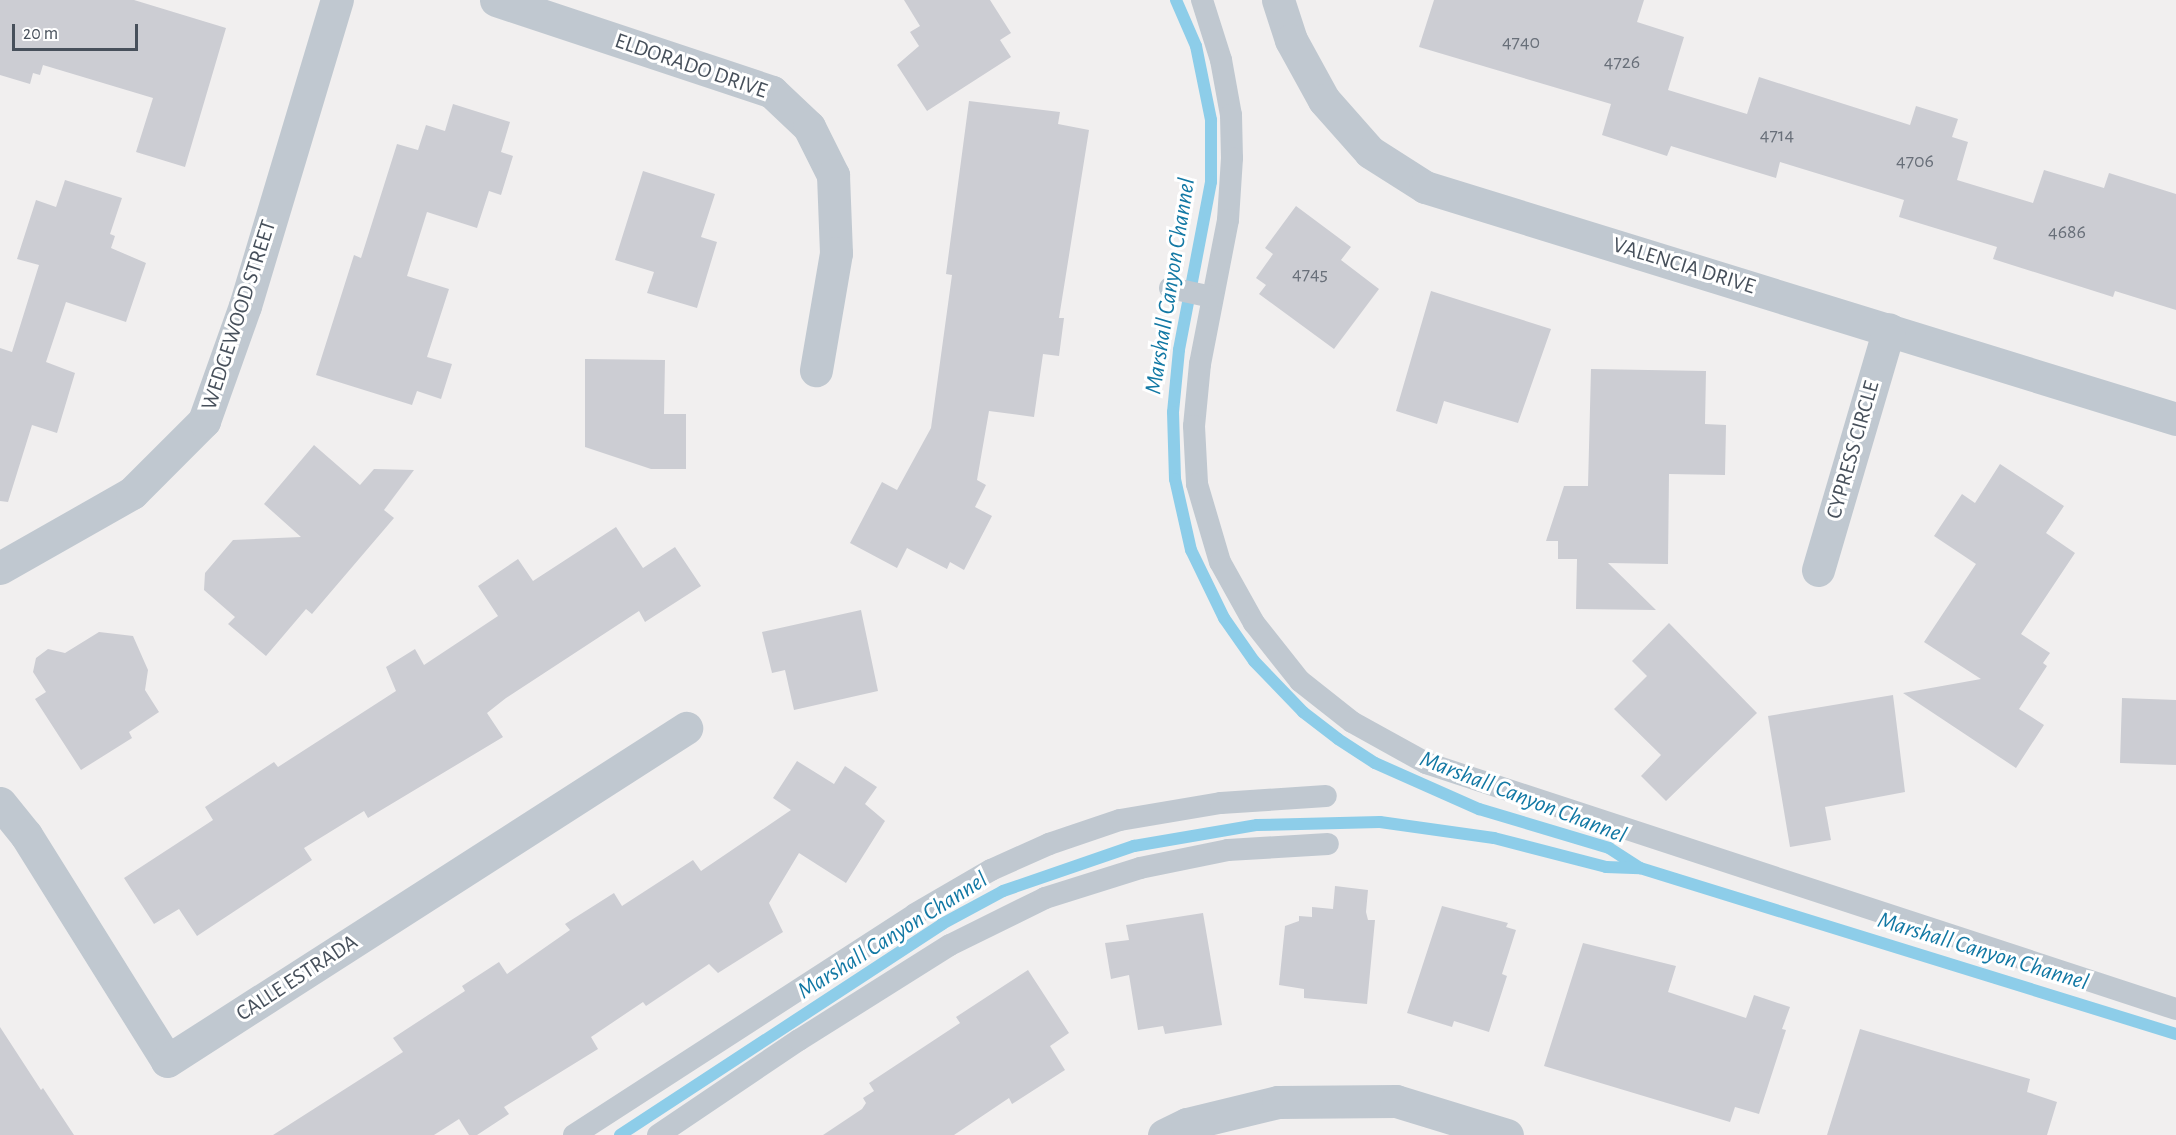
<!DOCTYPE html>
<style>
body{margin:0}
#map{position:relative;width:2176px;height:1135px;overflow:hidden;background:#f1efef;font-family:"Alegreya Sans",sans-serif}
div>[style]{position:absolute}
.stream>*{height:12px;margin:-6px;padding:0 6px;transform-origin:6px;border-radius:6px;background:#8dcde9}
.building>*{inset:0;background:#cccdd3}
.lane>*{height:22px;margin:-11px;padding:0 11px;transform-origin:11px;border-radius:11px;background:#c0c8d0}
.street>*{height:33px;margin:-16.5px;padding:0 16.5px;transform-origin:16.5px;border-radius:16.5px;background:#c0c8d0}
span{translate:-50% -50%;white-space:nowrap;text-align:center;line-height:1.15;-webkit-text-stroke:6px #fff;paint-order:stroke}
.number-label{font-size:20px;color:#686f79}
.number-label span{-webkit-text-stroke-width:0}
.street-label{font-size:22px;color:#47505b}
.water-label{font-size:24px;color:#1278a4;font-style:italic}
.scale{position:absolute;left:12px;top:24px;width:126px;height:27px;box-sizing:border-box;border:3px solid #47505b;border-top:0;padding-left:8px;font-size:18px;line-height:21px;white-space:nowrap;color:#47505b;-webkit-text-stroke:4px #fff;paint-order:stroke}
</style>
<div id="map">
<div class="stream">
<i style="left:1176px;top:0;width:50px;rotate:66.5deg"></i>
<i style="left:1196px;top:46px;width:76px;rotate:78.5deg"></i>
<i style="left:1211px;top:120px;width:62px;rotate:90deg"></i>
<i style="left:1211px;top:182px;width:171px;rotate:100.8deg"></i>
<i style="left:1179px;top:350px;width:62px;rotate:95.5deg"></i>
<i style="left:1173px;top:412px;width:67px;rotate:88.3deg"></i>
<i style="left:1175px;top:479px;width:73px;rotate:77.3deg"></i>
<i style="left:1191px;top:550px;width:76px;rotate:64.1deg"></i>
<i style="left:1224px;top:618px;width:52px;rotate:55.1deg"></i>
<i style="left:1254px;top:661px;width:71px;rotate:46.1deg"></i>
<i style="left:1303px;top:712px;width:44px;rotate:37.6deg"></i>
<i style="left:1338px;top:739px;width:44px;rotate:33deg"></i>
<i style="left:1375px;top:763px;width:114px;rotate:23.9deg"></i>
<i style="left:1479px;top:809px;width:136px;rotate:16.7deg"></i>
<i style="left:1609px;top:848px;width:37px;rotate:33deg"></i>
<i style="left:1640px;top:868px;width:561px;rotate:17.21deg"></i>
<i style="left:620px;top:1135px;width:385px;rotate:-33.2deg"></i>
<i style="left:942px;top:924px;width:69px;rotate:-28.4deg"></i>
<i style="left:1003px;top:891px;width:139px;rotate:-19deg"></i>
<i style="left:1134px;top:846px;width:125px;rotate:-9.7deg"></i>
<i style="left:1257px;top:825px;width:123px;rotate:-1.4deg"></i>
<i style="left:1380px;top:822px;width:115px;rotate:8deg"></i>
<i style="left:1494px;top:838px;width:116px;rotate:14.5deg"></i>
<i style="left:1606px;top:867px;width:34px;rotate:2deg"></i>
</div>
<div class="building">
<i style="clip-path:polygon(0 0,134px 0,226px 28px,185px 167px,136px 152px,153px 98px,43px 65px,40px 75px,33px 73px,30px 84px,0 75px)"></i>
<i style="clip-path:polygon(904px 0,990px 0,1011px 33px,1000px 40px,1011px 57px,927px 111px,897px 65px,919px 46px,910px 32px,920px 26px)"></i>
<i style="clip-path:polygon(1434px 0,1644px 0,1637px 22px,1684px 37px,1668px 90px,1747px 114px,1759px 77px,1910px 125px,1916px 106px,1958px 119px,1952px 137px,1968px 142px,1957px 180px,2033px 203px,2044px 170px,2104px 188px,2109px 173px,2176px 194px,2176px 310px,2115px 291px,2113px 297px,1993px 259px,1997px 247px,1899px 217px,1904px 200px,1780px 162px,1776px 178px,1671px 146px,1667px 156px,1602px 135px,1611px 104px,1419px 47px)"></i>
<i style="clip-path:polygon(969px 101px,1060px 112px,1058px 124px,1089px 130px,1059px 318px,1064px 318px,1059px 356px,1043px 354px,1034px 417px,989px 411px,977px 480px,986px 485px,975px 507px,992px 516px,964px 570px,950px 562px,947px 569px,907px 548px,897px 568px,850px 543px,882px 482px,897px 490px,931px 428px,952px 275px,946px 274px)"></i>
<i style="clip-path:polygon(453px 104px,510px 122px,501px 152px,513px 156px,501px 195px,489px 191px,477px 228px,427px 212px,407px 276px,449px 289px,427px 357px,452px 364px,441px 399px,417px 391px,412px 405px,316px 375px,354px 255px,361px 258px,397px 144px,418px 150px,426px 125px,445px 131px)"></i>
<i style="clip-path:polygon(643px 171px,715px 194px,701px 237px,717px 242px,697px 308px,647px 293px,654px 272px,615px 260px)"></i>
<i style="clip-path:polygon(65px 180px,122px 198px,110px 234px,115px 236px,111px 248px,146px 263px,126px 322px,66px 302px,46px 362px,75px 373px,57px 433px,32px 425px,8px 502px,0 501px,0 348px,12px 352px,39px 265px,17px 259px,36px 200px,56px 207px)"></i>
<i style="clip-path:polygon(1296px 206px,1351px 247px,1341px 260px,1379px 289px,1334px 349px,1259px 294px,1266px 285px,1256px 278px,1273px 254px,1265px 248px)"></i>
<i style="clip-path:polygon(1431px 291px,1551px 329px,1518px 423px,1444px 401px,1437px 424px,1396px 411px)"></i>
<i style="clip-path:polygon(585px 359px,665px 360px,664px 414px,686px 414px,686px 469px,651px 469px,585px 447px)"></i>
<i style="clip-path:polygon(1591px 369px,1706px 371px,1705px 424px,1726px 425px,1725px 475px,1669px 474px,1668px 564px,1608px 563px,1656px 610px,1576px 609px,1577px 559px,1558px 559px,1558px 541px,1546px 541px,1564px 486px,1588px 486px)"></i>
<i style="clip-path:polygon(314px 445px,360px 485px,374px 469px,414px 470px,384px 510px,394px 518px,312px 614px,306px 609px,266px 656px,228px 624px,235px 617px,204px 590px,205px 573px,233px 540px,301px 537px,264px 504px)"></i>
<i style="clip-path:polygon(2000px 464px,2064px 506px,2046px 533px,2075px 553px,2021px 634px,2050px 653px,2043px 663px,2047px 666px,2019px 709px,2044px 725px,2016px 768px,1903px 693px,1981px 679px,1924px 642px,1976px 564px,1934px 536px,1962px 494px,1975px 503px)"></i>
<i style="clip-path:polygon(616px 527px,643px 568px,675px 547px,701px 586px,645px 622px,639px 611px,506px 698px,487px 713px,503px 737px,368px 818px,364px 811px,304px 848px,312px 860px,197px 936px,179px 909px,154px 924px,124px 878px,213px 820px,205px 807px,274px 762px,278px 767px,396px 691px,386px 667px,415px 649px,424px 665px,498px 616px,478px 586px,518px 559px,533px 581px)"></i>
<i style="clip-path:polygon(861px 610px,878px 691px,794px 710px,785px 670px,772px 673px,762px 632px)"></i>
<i style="clip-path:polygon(1669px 623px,1757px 713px,1666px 801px,1641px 776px,1661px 755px,1614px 709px,1647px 676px,1632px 661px)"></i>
<i style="clip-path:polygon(99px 632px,133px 636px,148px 670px,145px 690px,159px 712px,129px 732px,132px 738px,81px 770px,35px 699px,46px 692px,33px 672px,36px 658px,48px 649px,65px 653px)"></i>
<i style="clip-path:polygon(1893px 695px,1905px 792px,1825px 807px,1831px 840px,1790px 847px,1768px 716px)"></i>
<i style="clip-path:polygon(2122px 698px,2176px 700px,2176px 765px,2120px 763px)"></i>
<i style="clip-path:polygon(797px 761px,834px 784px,845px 766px,877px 787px,865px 804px,885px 821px,846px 883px,799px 853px,769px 903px,783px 932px,718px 973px,709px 964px,646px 1006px,643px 1002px,591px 1037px,598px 1049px,504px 1107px,509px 1114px,477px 1135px,469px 1135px,459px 1119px,434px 1135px,273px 1135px,403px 1052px,393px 1038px,465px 991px,462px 986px,499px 962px,507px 974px,570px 930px,565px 924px,614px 893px,622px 906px,693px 860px,701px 871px,791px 810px,773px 798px)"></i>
<i style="clip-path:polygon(1335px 886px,1368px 890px,1366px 912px,1368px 920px,1375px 920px,1367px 1004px,1304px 998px,1304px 989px,1279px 985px,1285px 926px,1299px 921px,1299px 916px,1312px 917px,1312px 907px,1333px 909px)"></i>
<i style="clip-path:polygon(1442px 906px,1508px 923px,1506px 927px,1516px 930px,1502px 974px,1507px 976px,1489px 1032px,1454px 1021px,1452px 1027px,1407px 1013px)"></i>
<i style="clip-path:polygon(1203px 913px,1222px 1025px,1165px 1034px,1163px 1026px,1138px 1030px,1129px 975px,1111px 979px,1105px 943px,1129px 940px,1126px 925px)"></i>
<i style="clip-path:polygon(1583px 943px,1676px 966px,1668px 992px,1746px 1018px,1754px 995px,1790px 1007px,1782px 1029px,1786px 1030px,1759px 1114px,1735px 1107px,1730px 1122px,1544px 1066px)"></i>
<i style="clip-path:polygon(1028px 970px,1069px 1033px,1050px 1046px,1065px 1070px,1012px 1104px,1009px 1098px,954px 1135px,823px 1135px,862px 1109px,866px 1103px,863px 1098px,874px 1091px,869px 1083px,960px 1023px,956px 1017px)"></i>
<i style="clip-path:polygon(0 1027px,41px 1090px,43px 1088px,74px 1135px,0 1135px)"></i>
<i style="clip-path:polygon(1860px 1029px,2030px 1079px,2027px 1092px,2057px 1102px,2047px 1135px,1827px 1135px)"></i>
</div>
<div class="lane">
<i style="left:1202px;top:0;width:63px;rotate:72.4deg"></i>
<i style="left:1221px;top:60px;width:56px;rotate:79.7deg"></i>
<i style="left:1231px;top:115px;width:43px;rotate:88.7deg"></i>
<i style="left:1232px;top:158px;width:62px;rotate:93.7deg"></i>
<i style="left:1228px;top:220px;width:147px;rotate:101deg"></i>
<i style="left:1200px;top:364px;width:62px;rotate:95.5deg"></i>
<i style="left:1194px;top:426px;width:58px;rotate:87deg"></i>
<i style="left:1197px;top:484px;width:81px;rotate:73.6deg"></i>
<i style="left:1220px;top:562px;width:70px;rotate:60.9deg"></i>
<i style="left:1254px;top:623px;width:74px;rotate:51.6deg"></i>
<i style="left:1300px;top:681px;width:66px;rotate:38.3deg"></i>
<i style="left:1352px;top:722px;width:85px;rotate:29deg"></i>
<i style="left:1426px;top:763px;width:789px;rotate:18.16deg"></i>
<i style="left:1170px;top:288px;width:43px;rotate:12.1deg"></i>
<i style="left:574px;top:1135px;width:406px;rotate:-32.9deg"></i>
<i style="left:915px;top:914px;width:88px;rotate:-30.1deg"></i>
<i style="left:991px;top:870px;width:64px;rotate:-24.1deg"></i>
<i style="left:1049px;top:844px;width:75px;rotate:-18.7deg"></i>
<i style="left:1120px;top:820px;width:102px;rotate:-9.6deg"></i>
<i style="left:1221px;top:803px;width:105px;rotate:-3.8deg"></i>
<i style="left:658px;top:1135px;width:170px;rotate:-34deg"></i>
<i style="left:799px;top:1040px;width:178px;rotate:-32.2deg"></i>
<i style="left:950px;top:945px;width:106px;rotate:-26.3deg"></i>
<i style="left:1045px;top:898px;width:100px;rotate:-17.5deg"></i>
<i style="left:1140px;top:868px;width:90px;rotate:-11.6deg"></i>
<i style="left:1228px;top:850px;width:100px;rotate:-3.4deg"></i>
</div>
<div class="street">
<i style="left:496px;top:0;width:291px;rotate:18.4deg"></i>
<i style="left:772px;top:92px;width:51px;rotate:43.4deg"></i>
<i style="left:809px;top:127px;width:54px;rotate:63.4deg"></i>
<i style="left:833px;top:175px;width:78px;rotate:87.8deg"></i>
<i style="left:836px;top:253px;width:119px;rotate:99.7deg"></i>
<i style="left:1278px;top:0;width:42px;rotate:72deg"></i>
<i style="left:1291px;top:40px;width:68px;rotate:61.2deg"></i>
<i style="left:1324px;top:100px;width:69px;rotate:48.5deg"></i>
<i style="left:1370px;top:152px;width:65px;rotate:32.5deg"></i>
<i style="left:1425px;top:187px;width:786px;rotate:17.17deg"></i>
<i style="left:0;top:568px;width:152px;rotate:-29.6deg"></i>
<i style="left:132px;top:493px;width:102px;rotate:-45deg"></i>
<i style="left:204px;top:421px;width:122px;rotate:-70.4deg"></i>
<i style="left:245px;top:306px;width:320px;rotate:-73.3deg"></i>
<i style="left:1818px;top:570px;width:251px;rotate:-73.6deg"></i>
<i style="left:0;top:803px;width:41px;rotate:50.9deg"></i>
<i style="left:26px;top:835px;width:266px;rotate:58deg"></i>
<i style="left:167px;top:1061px;width:617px;rotate:-32.68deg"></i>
<i style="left:1164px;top:1135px;width:25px;rotate:-26deg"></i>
<i style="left:1187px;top:1124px;width:94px;rotate:-13.6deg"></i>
<i style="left:1278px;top:1102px;width:118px;rotate:-0.5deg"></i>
<i style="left:1396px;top:1101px;width:116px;rotate:17deg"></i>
</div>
<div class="number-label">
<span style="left:1521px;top:42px">4740</span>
<span style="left:1622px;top:62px">4726</span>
<span style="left:1777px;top:135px">4714</span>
<span style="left:1915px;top:161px">4706</span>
<span style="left:2067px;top:232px">4686</span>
<span style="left:1310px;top:274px">4745</span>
</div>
<div class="street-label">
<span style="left:691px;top:66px;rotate:19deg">ELDORADO DRIVE</span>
<span style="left:1684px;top:266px;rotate:17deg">VALENCIA DRIVE</span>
<span style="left:239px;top:315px;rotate:-72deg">WEDGEWOOD STREET</span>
<span style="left:1853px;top:450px;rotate:-74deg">CYPRESS CIRCLE</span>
<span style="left:297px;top:978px;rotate:-33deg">CALLE ESTRADA</span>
</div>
<div class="water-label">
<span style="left:1171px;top:286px;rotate:-81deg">Marshall Canyon Channel</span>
<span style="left:1523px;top:798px;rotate:21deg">Marshall Canyon Channel</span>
<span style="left:893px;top:936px;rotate:-32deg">Marshall Canyon Channel</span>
<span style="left:1983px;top:952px;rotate:17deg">Marshall Canyon Channel</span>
</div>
<div class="scale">20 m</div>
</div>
